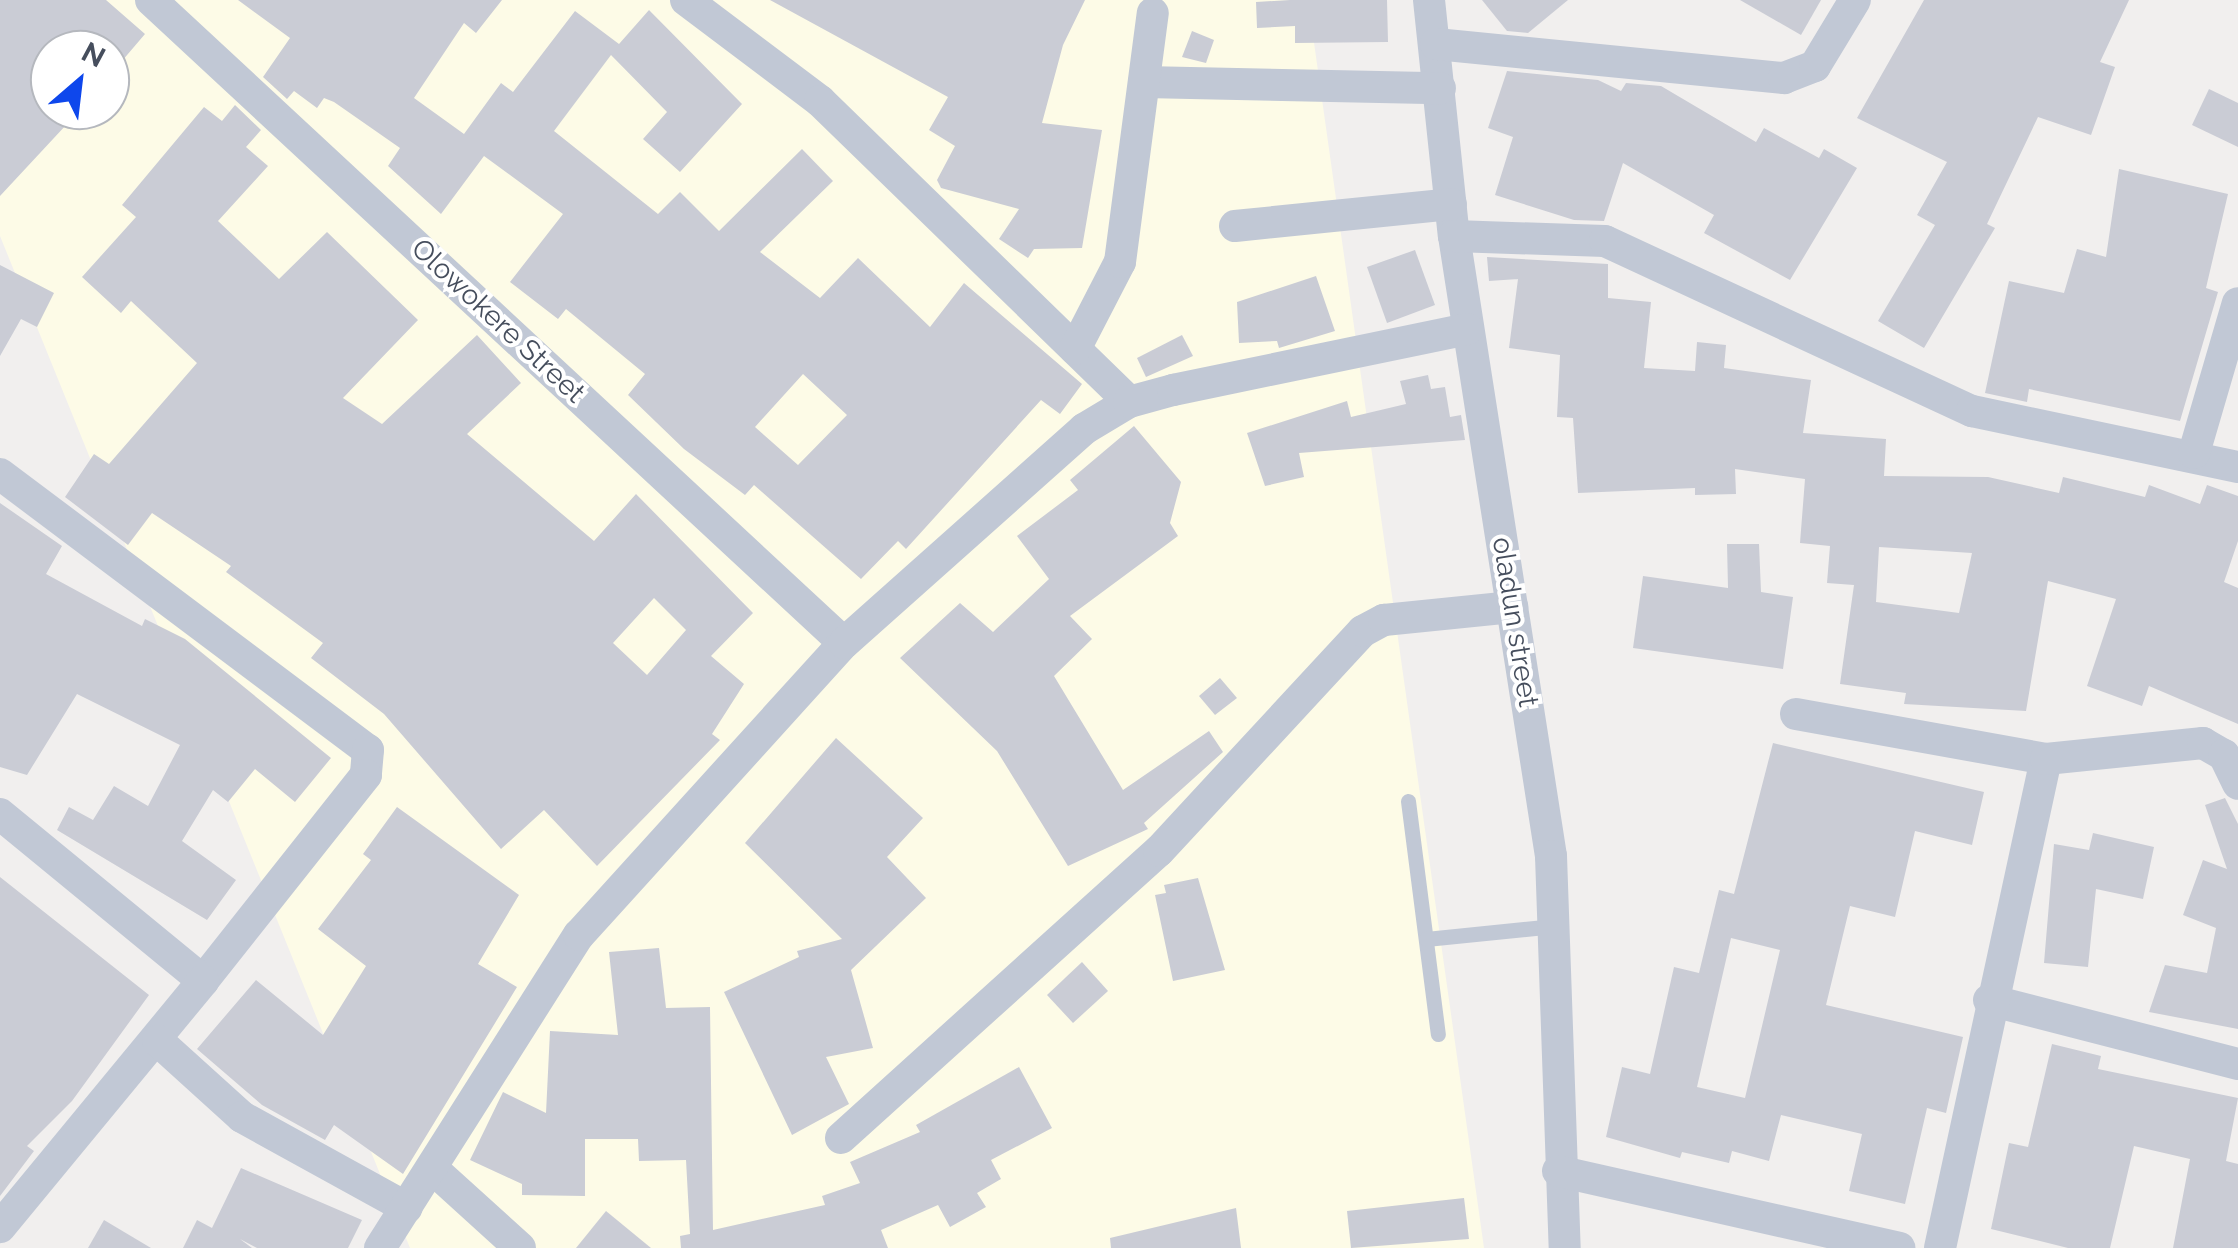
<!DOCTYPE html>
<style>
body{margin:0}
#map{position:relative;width:2238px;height:1248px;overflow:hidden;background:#f1efee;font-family:Raleway,sans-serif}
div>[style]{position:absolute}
.commercial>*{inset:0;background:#fdfbe7}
.building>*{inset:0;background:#caccd5}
.service>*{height:15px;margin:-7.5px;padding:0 7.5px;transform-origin:7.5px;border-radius:7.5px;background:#c1c8d5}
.minor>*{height:32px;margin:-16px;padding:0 16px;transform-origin:16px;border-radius:16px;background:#c1c8d5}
span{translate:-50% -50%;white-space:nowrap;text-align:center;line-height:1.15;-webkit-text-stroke:8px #fff;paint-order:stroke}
.street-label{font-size:28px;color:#464e5d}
.north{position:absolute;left:30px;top:30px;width:100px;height:100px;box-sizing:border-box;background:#fff;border:2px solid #b5b8be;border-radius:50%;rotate:28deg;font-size:28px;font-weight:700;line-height:40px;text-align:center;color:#464e5d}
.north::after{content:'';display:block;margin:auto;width:35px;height:45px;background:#0e47ec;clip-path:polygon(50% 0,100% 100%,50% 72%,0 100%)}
</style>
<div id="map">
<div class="commercial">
<i style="clip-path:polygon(evenodd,0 0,1308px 0,1484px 1248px,410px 1248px,0 236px,0 0,50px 50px,110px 50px,110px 110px,50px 110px,50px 50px)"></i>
</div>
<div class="building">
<i style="clip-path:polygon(0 0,106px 0,145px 34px,110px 75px,110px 50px,50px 50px,50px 110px,80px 110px,0 196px)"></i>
<i style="clip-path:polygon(evenodd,238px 0,502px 0,476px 33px,464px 23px,414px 98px,464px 134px,501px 83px,513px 92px,575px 11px,619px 44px,649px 10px,742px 104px,680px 172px,643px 139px,667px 112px,611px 55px,554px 131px,658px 214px,680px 192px,719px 231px,802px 149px,833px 181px,760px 252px,820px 298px,858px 258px,930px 327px,964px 283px,1082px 384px,1060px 414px,1041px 400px,906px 549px,898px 541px,861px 579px,754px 485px,745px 495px,684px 449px,628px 395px,645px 374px,566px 309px,558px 319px,510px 282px,563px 214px,484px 156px,441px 214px,388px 166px,400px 148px,334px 102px,324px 98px,317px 108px,294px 91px,287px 99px,263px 77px,290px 38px,238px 0,803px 374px,847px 415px,798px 465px,755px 427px,803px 374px)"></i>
<i style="clip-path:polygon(770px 0,1085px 0,1063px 45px,1042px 123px,1102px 130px,1082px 248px,1034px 249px,1028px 258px,999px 239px,1019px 209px,941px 188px,937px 180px,955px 146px,929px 130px,948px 97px)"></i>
<i style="clip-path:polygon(1290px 0,1387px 0,1388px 42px,1295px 43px,1295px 26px,1257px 28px,1256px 2px)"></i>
<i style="clip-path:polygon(1482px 0,1568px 0,1528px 33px,1507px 31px)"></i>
<i style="clip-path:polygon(1740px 0,1821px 0,1801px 35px)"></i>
<i style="clip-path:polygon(1924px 0,2129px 0,2100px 62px,2115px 67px,2091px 135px,2038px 117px,1987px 224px,1995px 228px,1924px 348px,1878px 321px,1935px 225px,1917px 215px,1947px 162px,1857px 118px)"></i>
<i style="clip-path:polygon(1192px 31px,1214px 40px,1206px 63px,1182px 57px)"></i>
<i style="clip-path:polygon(1507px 71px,1598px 80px,1621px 91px,1626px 83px,1661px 86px,1756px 142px,1764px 128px,1819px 158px,1824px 149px,1857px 168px,1790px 280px,1704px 233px,1714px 215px,1623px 163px,1604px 221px,1574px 220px,1495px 195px,1513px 137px,1488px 128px)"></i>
<i style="clip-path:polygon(2209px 89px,2238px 103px,2238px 147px,2192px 125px)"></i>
<i style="clip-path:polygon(evenodd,235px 105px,261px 130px,246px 147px,268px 166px,218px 221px,279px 279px,327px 232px,418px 320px,343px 398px,382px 424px,477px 335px,521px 383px,467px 434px,594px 541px,636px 494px,753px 613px,711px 656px,744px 684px,712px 734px,720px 740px,597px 866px,544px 810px,501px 849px,384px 714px,311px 658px,323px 643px,226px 572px,231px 566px,152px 513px,128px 545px,65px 497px,94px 454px,109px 464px,197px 363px,131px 301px,121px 313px,82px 277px,136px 217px,122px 205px,204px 107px,222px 121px,235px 105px,654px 598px,686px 630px,647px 675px,613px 643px,654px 598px)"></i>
<i style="clip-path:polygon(2119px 169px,2228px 194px,2206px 288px,2218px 292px,2180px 421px,2029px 389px,2027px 402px,1985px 393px,2009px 281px,2064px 293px,2077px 249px,2106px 257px)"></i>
<i style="clip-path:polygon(1415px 250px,1435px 305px,1387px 323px,1367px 267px)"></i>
<i style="clip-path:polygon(evenodd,1487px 257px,1608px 264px,1608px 298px,1651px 302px,1644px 368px,1695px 371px,1697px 342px,1726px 345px,1724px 368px,1811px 380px,1803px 433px,1886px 439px,1884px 476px,1988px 477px,2059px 493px,2063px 477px,2145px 497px,2149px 485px,2200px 504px,2207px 485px,2238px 496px,2238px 541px,2224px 582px,2238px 588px,2238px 724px,2149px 686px,2142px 706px,2087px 686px,2116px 599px,2048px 581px,2026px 711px,1904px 704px,1906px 693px,1840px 684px,1854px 585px,1827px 583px,1830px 546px,1800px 543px,1805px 479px,1735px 469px,1736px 494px,1695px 495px,1695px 488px,1578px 493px,1573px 418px,1557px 417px,1560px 355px,1509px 348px,1518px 279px,1489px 281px,1487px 257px,1879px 547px,1972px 553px,1959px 613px,1876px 602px,1879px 547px)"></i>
<i style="clip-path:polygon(0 265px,54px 293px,37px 327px,21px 319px,0 356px)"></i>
<i style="clip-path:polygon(1316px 276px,1335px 331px,1279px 348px,1277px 341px,1239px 343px,1237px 302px)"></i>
<i style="clip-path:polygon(1182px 335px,1193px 356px,1146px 377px,1137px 358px)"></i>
<i style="clip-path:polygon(1428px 375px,1431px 389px,1445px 387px,1450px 417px,1461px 415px,1465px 440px,1299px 453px,1304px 477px,1265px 486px,1247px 433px,1347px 401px,1351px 417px,1406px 404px,1400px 381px)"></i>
<i style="clip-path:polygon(1134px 426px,1181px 482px,1170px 523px,1178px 536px,1070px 616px,1092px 639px,1054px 676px,1123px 790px,1209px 731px,1223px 752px,1144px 823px,1148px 829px,1068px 866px,997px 751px,900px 658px,960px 603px,993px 632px,1049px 579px,1017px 536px,1078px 490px,1070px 480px)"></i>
<i style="clip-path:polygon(0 503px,62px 546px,46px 574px,142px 626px,145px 619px,185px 639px,331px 758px,295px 802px,255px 769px,228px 802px,213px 790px,182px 841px,236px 880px,207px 920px,57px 830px,69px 807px,93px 820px,114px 786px,148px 806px,180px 745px,77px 694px,27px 775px,0 767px)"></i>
<i style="clip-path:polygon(1727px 544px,1759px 544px,1761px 592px,1793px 597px,1783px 669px,1633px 648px,1643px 576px,1728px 588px)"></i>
<i style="clip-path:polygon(1220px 678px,1237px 698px,1215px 715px,1199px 696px)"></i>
<i style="clip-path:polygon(836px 738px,923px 818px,887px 857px,926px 898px,851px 970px,873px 1048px,826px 1057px,849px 1104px,792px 1135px,724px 992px,799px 957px,797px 951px,842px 939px,745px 843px)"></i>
<i style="clip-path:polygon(evenodd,1773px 743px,1984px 792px,1972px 845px,1915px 831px,1895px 917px,1850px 906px,1826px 1005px,1963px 1037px,1946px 1113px,1927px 1108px,1905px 1204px,1849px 1191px,1862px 1134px,1781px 1115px,1769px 1161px,1732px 1151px,1729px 1163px,1682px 1152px,1680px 1158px,1606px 1137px,1622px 1067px,1650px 1074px,1674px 967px,1699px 973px,1719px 890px,1734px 894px,1773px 743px,1731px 938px,1780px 950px,1745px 1098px,1697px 1087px,1731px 938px)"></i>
<i style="clip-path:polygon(2225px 798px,2238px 824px,2238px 1029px,2149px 1012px,2165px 965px,2207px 973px,2216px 928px,2183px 915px,2203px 860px,2227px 869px,2205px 805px)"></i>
<i style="clip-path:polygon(397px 807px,519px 895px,478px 964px,517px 987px,403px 1174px,334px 1125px,325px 1140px,262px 1105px,197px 1049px,256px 980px,323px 1035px,366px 966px,318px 929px,371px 860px,363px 854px)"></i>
<i style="clip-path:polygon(2093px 833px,2154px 847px,2143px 899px,2096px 889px,2088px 967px,2044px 963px,2054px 844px,2089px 850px)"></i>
<i style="clip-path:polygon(0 877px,149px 995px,72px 1101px,27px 1146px,34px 1151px,0 1196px)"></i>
<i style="clip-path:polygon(1198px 878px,1225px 970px,1173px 981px,1155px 895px,1166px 893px,1164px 885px)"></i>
<i style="clip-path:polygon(659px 948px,666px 1008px,710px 1007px,713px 1230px,825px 1205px,822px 1196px,860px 1183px,850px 1162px,920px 1132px,916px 1125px,1019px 1067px,1052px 1128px,991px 1160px,1001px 1179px,977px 1193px,986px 1207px,950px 1227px,938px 1205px,881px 1230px,888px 1248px,681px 1248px,680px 1236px,690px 1234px,686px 1160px,639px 1161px,638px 1139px,585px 1139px,585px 1196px,522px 1195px,522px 1184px,470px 1160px,503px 1092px,546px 1113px,550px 1031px,618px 1035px,609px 952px)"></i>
<i style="clip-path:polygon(1082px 962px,1108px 991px,1073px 1023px,1047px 995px)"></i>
<i style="clip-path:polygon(2052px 1044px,2101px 1056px,2098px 1069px,2238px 1098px,2226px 1161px,2238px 1164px,2238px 1248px,2173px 1248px,2190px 1159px,2134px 1146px,2110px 1248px,2068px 1248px,1991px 1229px,2009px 1143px,2028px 1147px)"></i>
<i style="clip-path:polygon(241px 1168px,362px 1220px,348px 1248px,257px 1248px,240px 1239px,252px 1248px,183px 1248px,197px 1220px,212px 1228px)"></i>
<i style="clip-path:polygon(1464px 1198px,1469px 1239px,1351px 1248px,1347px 1211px)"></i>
<i style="clip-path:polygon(1236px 1208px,1241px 1248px,1111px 1248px,1110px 1238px)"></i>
<i style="clip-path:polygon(606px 1211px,651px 1248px,576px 1248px)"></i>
<i style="clip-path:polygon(104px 1220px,151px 1248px,88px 1248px)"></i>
</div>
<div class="service">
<i style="left:1408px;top:801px;width:235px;rotate:82.7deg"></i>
<i style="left:1426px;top:939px;width:129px;rotate:-5.8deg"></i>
</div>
<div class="minor">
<i style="left:151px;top:0;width:945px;rotate:42.86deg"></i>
<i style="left:686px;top:0;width:168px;rotate:37deg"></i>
<i style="left:820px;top:101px;width:431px;rotate:44.2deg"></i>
<i style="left:1429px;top:0;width:237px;rotate:84deg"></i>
<i style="left:1454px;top:236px;width:628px;rotate:81.11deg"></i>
<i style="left:1551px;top:856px;width:392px;rotate:88deg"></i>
<i style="left:1436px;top:44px;width:350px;rotate:5.6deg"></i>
<i style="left:1784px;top:78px;width:33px;rotate:-21deg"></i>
<i style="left:1815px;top:66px;width:77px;rotate:-58.8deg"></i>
<i style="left:1144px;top:82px;width:296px;rotate:1.2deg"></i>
<i style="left:1235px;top:226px;width:217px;rotate:-5.8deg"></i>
<i style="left:1454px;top:236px;width:151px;rotate:1.9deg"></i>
<i style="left:1605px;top:241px;width:404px;rotate:24.9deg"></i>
<i style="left:1972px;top:411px;width:272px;rotate:11.9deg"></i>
<i style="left:1075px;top:349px;width:98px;rotate:-62.7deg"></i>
<i style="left:1120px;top:262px;width:251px;rotate:-82.5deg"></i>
<i style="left:2194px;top:453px;width:156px;rotate:-73.7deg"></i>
<i style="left:0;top:474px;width:460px;rotate:36.9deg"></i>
<i style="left:368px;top:750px;width:25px;rotate:95deg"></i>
<i style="left:366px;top:775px;width:263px;rotate:128.4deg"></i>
<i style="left:1796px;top:714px;width:254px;rotate:10.2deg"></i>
<i style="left:0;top:814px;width:263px;rotate:39.4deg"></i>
<i style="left:203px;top:981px;width:319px;rotate:129.5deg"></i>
<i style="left:1989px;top:1000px;width:257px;rotate:14.4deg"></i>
<i style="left:158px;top:1041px;width:113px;rotate:42.1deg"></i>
<i style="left:242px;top:1117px;width:188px;rotate:28.9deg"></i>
<i style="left:841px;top:1138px;width:428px;rotate:-42.1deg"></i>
<i style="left:1159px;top:851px;width:300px;rotate:-47.2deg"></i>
<i style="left:1363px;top:631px;width:24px;rotate:-28deg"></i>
<i style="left:1384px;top:620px;width:129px;rotate:-5.8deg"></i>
<i style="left:434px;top:1170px;width:116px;rotate:42.2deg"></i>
<i style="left:1558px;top:1171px;width:350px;rotate:12.7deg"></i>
<i style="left:380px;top:1248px;width:371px;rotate:-57.6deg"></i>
<i style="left:579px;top:935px;width:394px;rotate:-47.8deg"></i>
<i style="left:844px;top:643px;width:322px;rotate:-41.7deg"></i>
<i style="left:1084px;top:429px;width:52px;rotate:-31deg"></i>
<i style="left:1129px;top:402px;width:46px;rotate:-15.3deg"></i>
<i style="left:1173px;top:390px;width:301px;rotate:-11.7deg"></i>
<i style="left:1940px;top:1248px;width:500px;rotate:-77.77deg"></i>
<i style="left:2046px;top:759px;width:158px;rotate:-5.8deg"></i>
<i style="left:2203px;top:743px;width:24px;rotate:30deg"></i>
<i style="left:2224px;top:755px;width:32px;rotate:64deg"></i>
</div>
<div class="street-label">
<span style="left:498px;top:321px;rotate:43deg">Olowokere Street</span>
<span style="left:1515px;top:622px;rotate:81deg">oladun street</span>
</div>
<div class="north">N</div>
</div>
